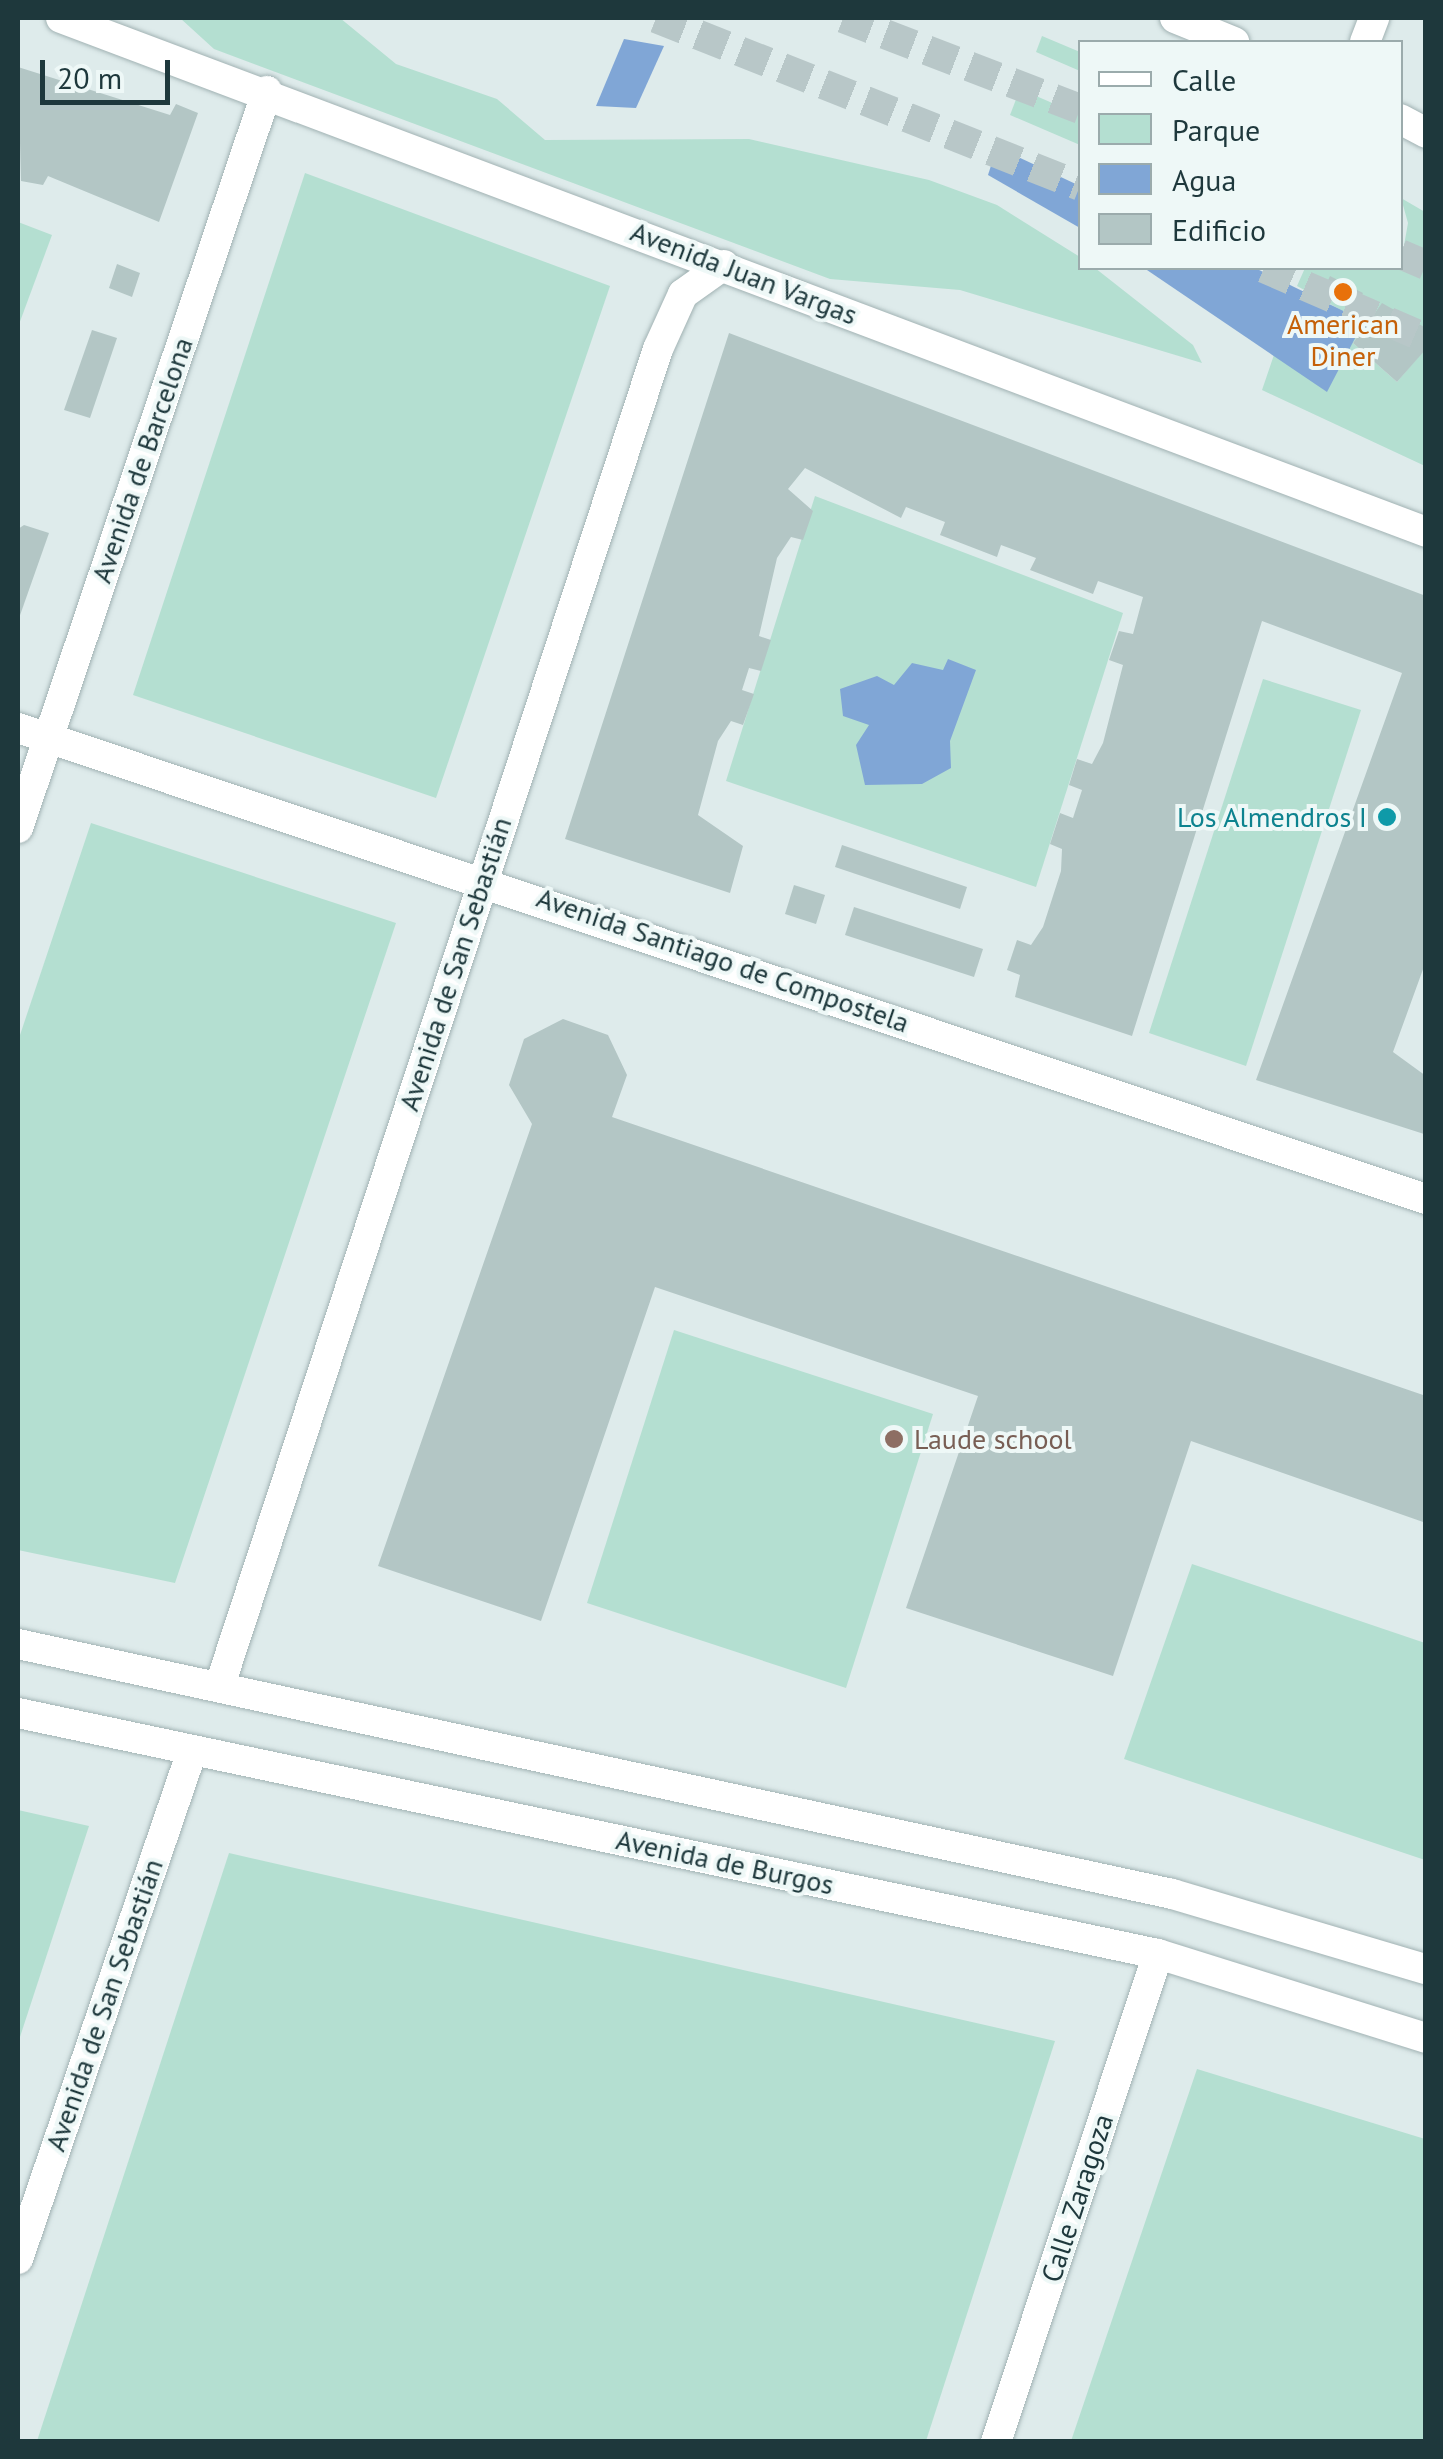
<!DOCTYPE html>
<meta charset="utf-8">
<style>
body{margin:0}
#map{position:relative;width:1443px;height:2459px;overflow:hidden;background:#deebeb;font-family:"PT Sans",sans-serif}
div>[style]{position:absolute}
.green>*{inset:0;background:#b4dfd1}
.water>*{inset:0;background:#80a6d6}
.building>*{inset:0;background:#b3c6c5}
.motorway-tunnel>*{height:30px;margin-top:-15px;transform-origin:0;background:repeating-linear-gradient(90deg,#b8c7c8 0 30px,transparent 0 45px)}
.roads{filter:drop-shadow(0 0 2px #a1b2b3) drop-shadow(0 0 2px #a1b2b3)}
.minor>*{height:30px;margin:-15px;padding:0 15px;transform-origin:15px;border-radius:15px;background:#fff}
.tertiary>*{height:30px;margin:-15px;padding:0 15px;transform-origin:15px;border-radius:15px;background:#fff}
.dots>*{width:28px;height:28px;translate:-50% -50%;box-sizing:border-box;border:5px solid #eef8f7;border-radius:50%}
span{translate:-50% -50%;white-space:nowrap;text-align:center;line-height:1.15;-webkit-text-stroke:8px #eef8f7;paint-order:stroke}
.street-label{font-size:28px;color:#1e383c}
.food-label{font-size:28px;color:#c56008}
.culture-label{font-size:28px;color:#0d838f}
.right{translate:-100% -50%;text-align:right}
.education-label{font-size:28px;color:#785e54}
.left{translate:0 -50%;text-align:left}
.frame{position:absolute;inset:0;border:20px solid #1e383c;pointer-events:none}
.legend{position:absolute;left:1078px;top:40px;width:325px;height:230px;box-sizing:border-box;background:#eef8f7;border:2px solid #9babac;margin:0;padding:12px 18px;list-style:none;font-size:30px;color:#1e383c}
.legend li{display:flex;align-items:center;gap:20px;height:50px}
.legend b{width:50px;border:2px solid #9babac}
.scale{position:absolute;left:40px;top:60px;width:130px;height:45px;box-sizing:border-box;border:5px solid #1e383c;border-top:0;padding-left:12px;font-size:30px;line-height:35px;white-space:nowrap;color:#1e383c;-webkit-text-stroke:8px #eef8f7;paint-order:stroke}
</style>
<div id="map">
<div class="green">
<i style="clip-path:polygon(180px 18px,340px 18px,396px 64px,497px 99px,545px 140px,749px 139px,929px 180px,997px 205px,1080px 257px,1080px 268px,1095px 268px,1193px 345px,1202px 363px,960px 290px,830px 279px,214px 49px)"></i>
<i style="clip-path:polygon(1042px 36px,1080px 52px,1080px 71px,1036px 52px)"></i>
<i style="clip-path:polygon(1020px 89px,1080px 115px,1080px 145px,1010px 115px)"></i>
<i style="clip-path:polygon(305px 173px,610px 286px,436px 798px,133px 695px)"></i>
<i style="clip-path:polygon(1401px 198px,1425px 212px,1425px 328px,1382px 304px,1353px 343px,1397px 382px,1425px 349px,1425px 466px,1262px 390px,1275px 352px,1326px 391px,1363px 322px,1297px 286px,1305px 268px,1400px 268px,1408px 223px)"></i>
<i style="clip-path:polygon(18px 222px,52px 235px,18px 327px)"></i>
<i style="clip-path:polygon(815px 496px,1123px 613px,1036px 887px,726px 781px)"></i>
<i style="clip-path:polygon(1263px 679px,1361px 710px,1246px 1066px,1149px 1033px)"></i>
<i style="clip-path:polygon(91px 823px,396px 923px,175px 1583px,18px 1550px,18px 1041px)"></i>
<i style="clip-path:polygon(674px 1330px,933px 1414px,846px 1688px,587px 1603px)"></i>
<i style="clip-path:polygon(1192px 1564px,1425px 1643px,1425px 1860px,1124px 1759px)"></i>
<i style="clip-path:polygon(18px 1810px,89px 1826px,18px 2043px)"></i>
<i style="clip-path:polygon(229px 1853px,1055px 2041px,926px 2441px,37px 2441px)"></i>
<i style="clip-path:polygon(1197px 2069px,1425px 2139px,1425px 2441px,1071px 2441px)"></i>
</div>
<div class="water">
<i style="clip-path:polygon(624px 39px,664px 46px,636px 108px,596px 106px)"></i>
<i style="clip-path:polygon(997px 147px,1080px 186px,1080px 228px,988px 175px)"></i>
<i style="clip-path:polygon(1144px 268px,1255px 268px,1364px 321px,1327px 392px)"></i>
<i style="clip-path:polygon(948px 659px,976px 670px,950px 741px,951px 768px,922px 784px,865px 785px,856px 745px,869px 725px,843px 716px,840px 689px,877px 676px,894px 685px,912px 663px,943px 670px)"></i>
</div>
<div class="building">
<i style="clip-path:polygon(18px 67px,170px 115px,176px 104px,198px 113px,159px 222px,48px 176px,43px 185px,21px 181px)"></i>
<i style="clip-path:polygon(117px 264px,140px 273px,132px 297px,109px 288px)"></i>
<i style="clip-path:polygon(1330px 276px,1363px 293px,1355px 308px,1323px 291px)"></i>
<i style="clip-path:polygon(1382px 303px,1426px 328px,1426px 349px,1397px 382px,1353px 343px)"></i>
<i style="clip-path:polygon(92px 330px,117px 338px,90px 418px,64px 410px)"></i>
<i style="clip-path:polygon(729px 333px,1426px 596px,1426px 961px,1393px 1052px,1426px 1076px,1424px 1134px,1256px 1080px,1402px 673px,1262px 621px,1132px 1036px,1015px 997px,1020px 975px,1007px 970px,1017px 940px,1031px 945px,1043px 927px,1061px 871px,1062px 849px,1050px 844px,1060px 813px,1073px 818px,1082px 790px,1069px 785px,1077px 759px,1092px 764px,1103px 743px,1123px 665px,1109px 660px,1119px 631px,1133px 634px,1143px 597px,1098px 581px,1093px 594px,1030px 570px,1036px 558px,1001px 545px,997px 557px,940px 535px,945px 522px,906px 507px,901px 518px,805px 468px,788px 489px,813px 511px,803px 540px,791px 537px,777px 558px,759px 636px,771px 640px,761px 671px,749px 668px,742px 690px,754px 694px,743px 725px,731px 721px,718px 741px,698px 815px,743px 846px,730px 893px,565px 839px)"></i>
<i style="clip-path:polygon(24px 525px,49px 533px,18px 621px,18px 529px)"></i>
<i style="clip-path:polygon(842px 845px,967px 887px,960px 909px,835px 867px)"></i>
<i style="clip-path:polygon(794px 885px,825px 895px,816px 924px,785px 914px)"></i>
<i style="clip-path:polygon(854px 907px,983px 949px,974px 977px,845px 935px)"></i>
<i style="clip-path:polygon(563px 1019px,608px 1035px,627px 1075px,612px 1117px,1426px 1396px,1426px 1523px,1191px 1441px,1113px 1676px,906px 1608px,978px 1396px,655px 1287px,541px 1621px,378px 1566px,532px 1124px,509px 1085px,524px 1039px)"></i>
</div>
<div class="motorway-tunnel">
<i style="left:656px;top:18px;width:456px;rotate:21.6deg"></i>
<i style="left:843px;top:18px;width:254px;rotate:21deg"></i>
<i style="left:1400px;top:254px;width:28px;rotate:23deg"></i>
<i style="left:1264px;top:268px;width:176px;rotate:23.4deg"></i>
</div>
<div class="roads">
<div class="minor">
<i style="left:61px;top:18px;width:1459px;rotate:20.63deg"></i>
<i style="left:1175px;top:18px;width:64px;rotate:22.1deg"></i>
<i style="left:1365px;top:42px;width:26px;rotate:-69deg"></i>
<i style="left:1400px;top:119px;width:30px;rotate:28deg"></i>
<i style="left:18px;top:728px;width:1485px;rotate:18.5deg"></i>
<i style="left:18px;top:828px;width:778px;rotate:-71.33deg"></i>
<i style="left:220px;top:1685px;width:1406px;rotate:-71.85deg"></i>
<i style="left:658px;top:349px;width:60px;rotate:-65.6deg"></i>
<i style="left:683px;top:294px;width:50px;rotate:-35.3deg"></i>
<i style="left:18px;top:2259px;width:537px;rotate:-71.09deg"></i>
<i style="left:996px;top:2442px;width:514px;rotate:-71.64deg"></i>
</div>
<div class="tertiary">
<i style="left:18px;top:1644px;width:1181px;rotate:12.22deg"></i>
<i style="left:1172px;top:1894px;width:265px;rotate:16.5deg"></i>
<i style="left:18px;top:1713px;width:1165px;rotate:11.94deg"></i>
<i style="left:1158px;top:1954px;width:281px;rotate:17.4deg"></i>
</div>
</div>
<div class="dots">
<i style="left:1343px;top:292px;background:#e8710a"></i>
<i style="left:1387px;top:817px;background:#0f9aa8"></i>
<i style="left:894px;top:1439px;background:#8d6e63"></i>
</div>
<div class="street-label">
<span style="left:744px;top:273px;rotate:21deg">Avenida Juan Vargas</span>
<span style="left:142px;top:460px;rotate:-71deg">Avenida de Barcelona</span>
<span style="left:723px;top:960px;rotate:19deg">Avenida Santiago de Compostela</span>
<span style="left:455px;top:964px;rotate:-72deg">Avenida de San Sebastián</span>
<span style="left:725px;top:1862px;rotate:12deg">Avenida de Burgos</span>
<span style="left:104px;top:2005px;rotate:-71deg">Avenida de San Sebastián</span>
<span style="left:1077px;top:2198px;rotate:-72deg">Calle Zaragoza</span>
</div>
<div class="food-label">
<span style="left:1343px;top:340px">American<br>Diner</span>
</div>
<div class="culture-label">
<span class="right" style="left:1367px;top:817px">Los Almendros I</span>
</div>
<div class="education-label">
<span class="left" style="left:914px;top:1439px">Laude school</span>
</div>
<div class="frame"></div>
<ul class="legend">
<li><b style="height:12px;background:#fff"></b>Calle</li>
<li><b style="height:28px;background:#b4dfd1"></b>Parque</li>
<li><b style="height:28px;background:#80a6d6"></b>Agua</li>
<li><b style="height:28px;background:#b3c6c5"></b>Edificio</li>
</ul>
<div class="scale">20 m</div>
</div>
